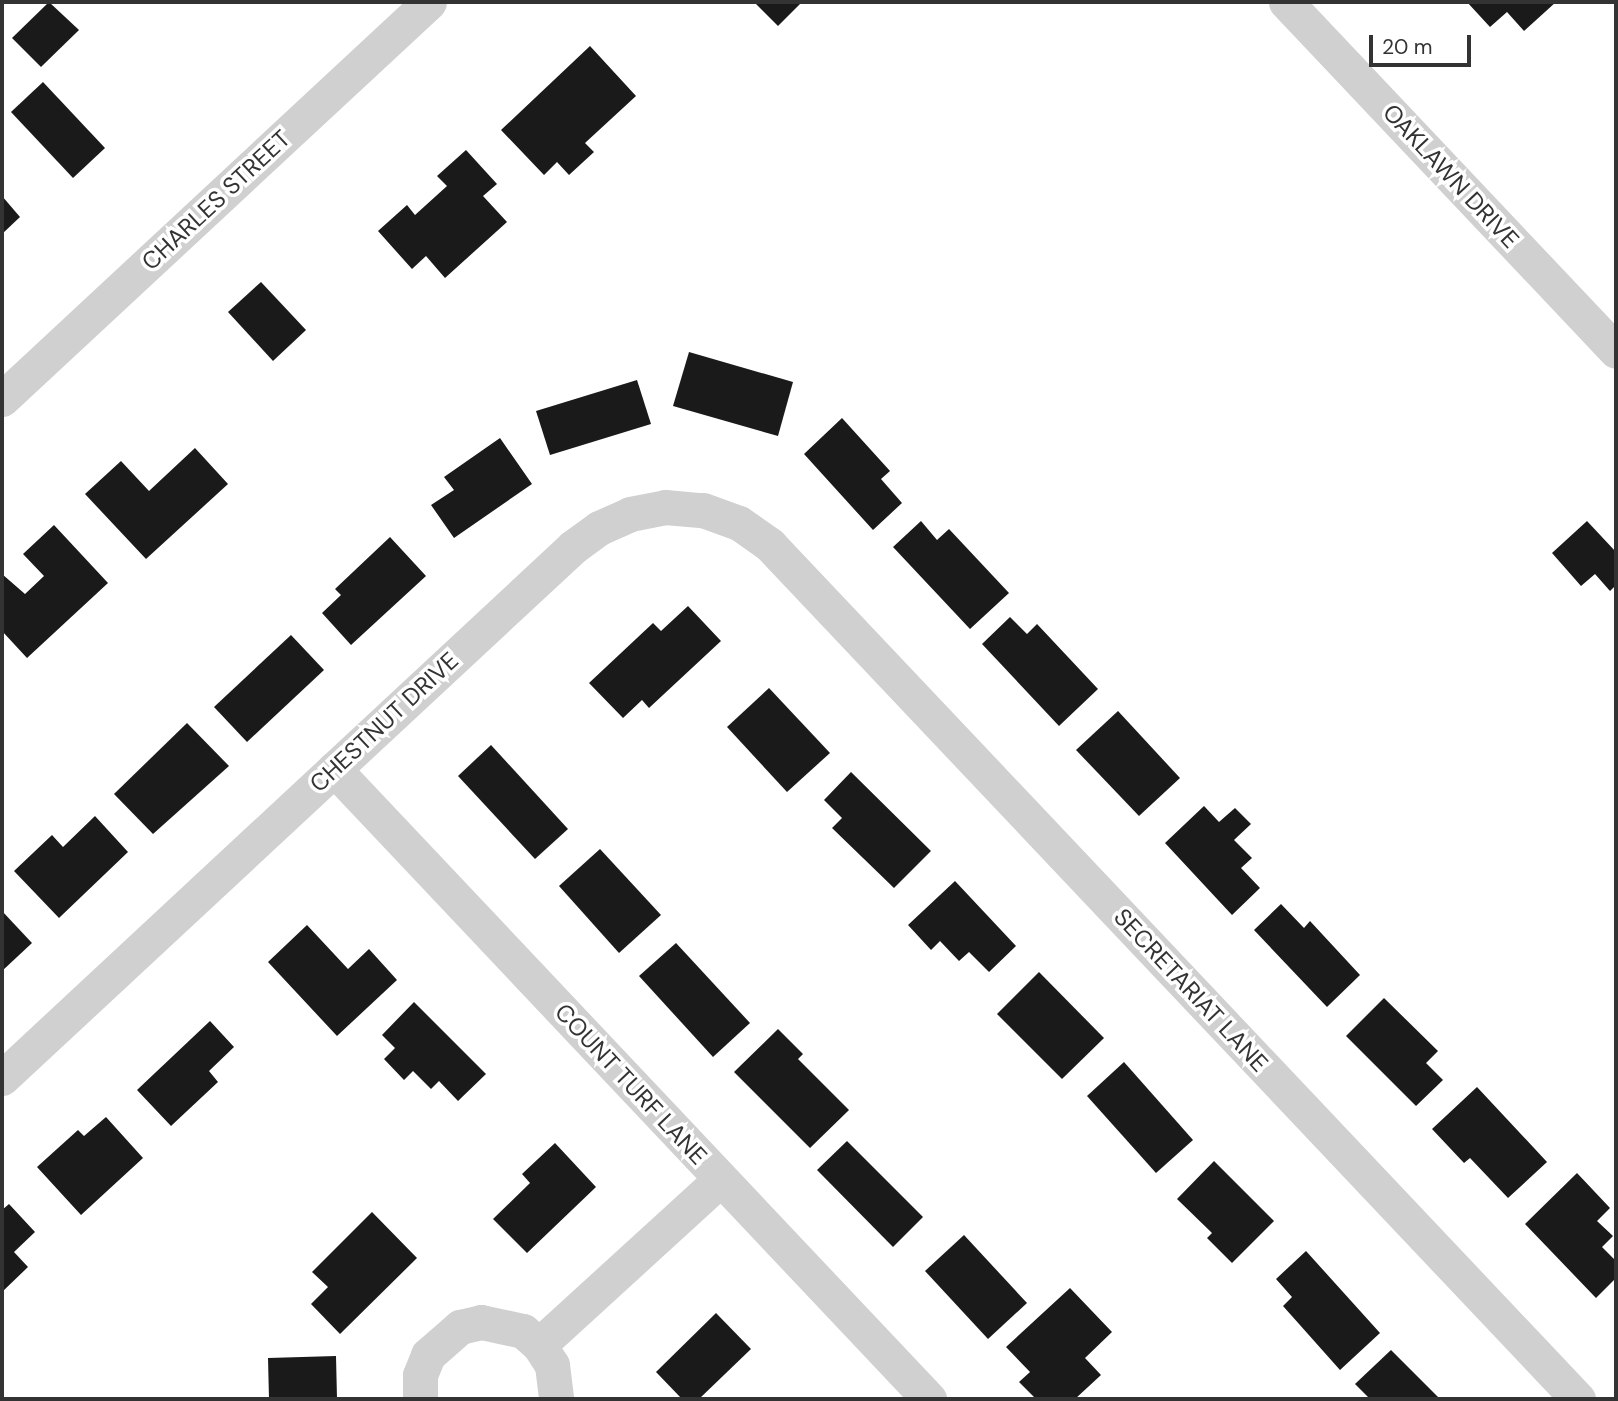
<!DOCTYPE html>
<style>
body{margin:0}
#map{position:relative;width:1618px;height:1401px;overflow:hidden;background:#fff;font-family:"DM Sans",sans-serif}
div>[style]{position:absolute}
.building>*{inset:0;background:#1a1a1a}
.minor>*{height:35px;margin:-17.5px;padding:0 17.5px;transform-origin:17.5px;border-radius:17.5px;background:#d0d0d0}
span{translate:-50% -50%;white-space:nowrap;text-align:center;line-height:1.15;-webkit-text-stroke:7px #fff;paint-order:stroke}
.street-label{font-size:24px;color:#333}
.frame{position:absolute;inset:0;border:4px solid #333;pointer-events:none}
.scale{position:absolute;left:1369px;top:35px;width:102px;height:32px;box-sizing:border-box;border:4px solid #333;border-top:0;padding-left:9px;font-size:21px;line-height:24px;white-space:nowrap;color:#333;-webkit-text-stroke:5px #fff;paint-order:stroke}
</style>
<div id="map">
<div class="building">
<i style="clip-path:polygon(49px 2px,79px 30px,41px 67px,12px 38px)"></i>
<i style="clip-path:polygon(754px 2px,802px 2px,778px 26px)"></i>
<i style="clip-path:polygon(1467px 2px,1556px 2px,1524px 31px,1507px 12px,1490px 27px)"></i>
<i style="clip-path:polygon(590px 46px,636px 96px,585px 143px,594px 152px,569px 175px,557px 162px,544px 175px,501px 130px)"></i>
<i style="clip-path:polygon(43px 82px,105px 148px,73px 178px,11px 112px)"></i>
<i style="clip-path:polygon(466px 150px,497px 184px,483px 196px,507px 222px,445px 278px,426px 256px,412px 269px,378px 231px,407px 205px,415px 215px,447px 186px,437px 176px)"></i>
<i style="clip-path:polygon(2px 196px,20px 217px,2px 234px)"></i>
<i style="clip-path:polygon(261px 282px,306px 330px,273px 361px,228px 312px)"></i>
<i style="clip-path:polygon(689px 352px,793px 382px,778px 436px,673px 406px)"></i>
<i style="clip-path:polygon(637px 380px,651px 424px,550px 455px,536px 411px)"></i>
<i style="clip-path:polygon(842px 418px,890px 471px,881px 479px,902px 503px,873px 530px,804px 454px)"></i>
<i style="clip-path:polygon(500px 438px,532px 484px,454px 538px,431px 505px,454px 490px,444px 477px)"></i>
<i style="clip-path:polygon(195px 448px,228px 484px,146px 559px,85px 494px,121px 461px,149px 491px)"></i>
<i style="clip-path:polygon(921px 521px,937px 540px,949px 529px,1009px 593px,970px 629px,893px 547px)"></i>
<i style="clip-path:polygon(1587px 521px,1616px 552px,1616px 585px,1610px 591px,1595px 574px,1581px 586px,1552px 553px)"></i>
<i style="clip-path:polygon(54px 525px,108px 583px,27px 658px,2px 631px,2px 574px,25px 594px,44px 576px,23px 554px)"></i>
<i style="clip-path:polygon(390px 537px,426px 576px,351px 645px,322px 613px,341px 595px,335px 589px)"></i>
<i style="clip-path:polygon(688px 606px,721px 641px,649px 708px,642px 700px,623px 718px,589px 683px,653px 623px,661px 631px)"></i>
<i style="clip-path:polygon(1010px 617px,1027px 634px,1037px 624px,1098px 689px,1059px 726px,982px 644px)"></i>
<i style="clip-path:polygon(291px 635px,324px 670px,247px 742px,214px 707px)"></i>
<i style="clip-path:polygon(769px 688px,830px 753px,787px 792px,727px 727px)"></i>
<i style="clip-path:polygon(1118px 711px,1180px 778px,1139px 816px,1076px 750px)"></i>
<i style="clip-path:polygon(187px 723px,229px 766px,153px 834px,114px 794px)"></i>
<i style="clip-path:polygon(491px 745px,568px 829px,535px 859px,458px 776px)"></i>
<i style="clip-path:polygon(851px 772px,931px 851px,894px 888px,832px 828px,842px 818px,824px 800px)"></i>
<i style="clip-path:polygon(1204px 806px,1219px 822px,1235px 808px,1251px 824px,1234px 840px,1252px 858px,1241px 868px,1260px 888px,1232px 915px,1165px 843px)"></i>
<i style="clip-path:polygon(95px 816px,128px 852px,59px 918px,14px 871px,52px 835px,63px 847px)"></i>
<i style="clip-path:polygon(600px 849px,661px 915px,619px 953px,559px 886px)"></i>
<i style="clip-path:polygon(955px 881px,1016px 946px,989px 972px,969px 952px,959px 961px,940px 941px,931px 950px,908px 925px)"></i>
<i style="clip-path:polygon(1281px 904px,1304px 928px,1310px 921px,1360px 975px,1327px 1007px,1254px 930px)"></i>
<i style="clip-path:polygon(2px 911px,32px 943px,2px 971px)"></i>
<i style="clip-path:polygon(307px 925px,348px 969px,369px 949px,397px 980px,337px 1036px,268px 962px)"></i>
<i style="clip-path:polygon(676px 943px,750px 1023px,713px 1057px,639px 976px)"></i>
<i style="clip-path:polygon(1039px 972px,1104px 1038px,1062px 1079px,997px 1014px)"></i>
<i style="clip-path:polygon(1384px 998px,1438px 1051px,1426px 1063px,1443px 1080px,1416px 1106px,1346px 1036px)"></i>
<i style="clip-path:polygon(414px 1002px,486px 1074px,458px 1101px,439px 1081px,431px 1089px,413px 1071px,404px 1080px,384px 1059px,395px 1048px,382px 1035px)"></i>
<i style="clip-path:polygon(210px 1021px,234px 1047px,209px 1071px,218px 1082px,171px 1126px,137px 1090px)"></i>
<i style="clip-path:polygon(778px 1029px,803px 1054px,798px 1059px,849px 1110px,810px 1148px,734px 1072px)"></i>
<i style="clip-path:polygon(1124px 1062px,1193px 1140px,1156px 1173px,1087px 1096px)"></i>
<i style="clip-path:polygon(1477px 1087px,1547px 1162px,1508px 1198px,1470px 1158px,1464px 1163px,1432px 1129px)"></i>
<i style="clip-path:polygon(106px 1117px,143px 1158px,81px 1215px,37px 1167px,78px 1130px,84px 1136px)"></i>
<i style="clip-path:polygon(847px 1141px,923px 1217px,893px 1247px,817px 1170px)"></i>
<i style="clip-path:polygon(555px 1143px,596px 1187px,527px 1253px,493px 1219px,530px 1183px,522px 1174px)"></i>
<i style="clip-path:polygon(1214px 1161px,1274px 1221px,1232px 1263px,1207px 1238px,1212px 1233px,1177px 1199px)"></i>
<i style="clip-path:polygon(1577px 1173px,1610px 1208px,1597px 1221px,1613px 1236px,1602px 1247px,1616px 1261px,1616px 1278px,1596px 1298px,1525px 1224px)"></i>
<i style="clip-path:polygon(9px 1204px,35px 1232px,14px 1252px,28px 1267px,2px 1292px,2px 1210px)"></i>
<i style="clip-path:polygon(372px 1212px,417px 1258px,340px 1334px,311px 1304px,328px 1287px,312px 1272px)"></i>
<i style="clip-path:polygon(964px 1235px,1027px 1303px,988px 1339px,925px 1271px)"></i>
<i style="clip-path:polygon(1306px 1251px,1380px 1333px,1340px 1370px,1283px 1306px,1292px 1297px,1276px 1279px)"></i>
<i style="clip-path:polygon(1070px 1288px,1112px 1332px,1085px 1358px,1101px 1375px,1075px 1399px,1036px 1399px,1019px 1382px,1030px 1372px,1006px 1347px)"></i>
<i style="clip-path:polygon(716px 1313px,751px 1349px,699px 1399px,682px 1399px,656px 1372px)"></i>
<i style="clip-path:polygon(1391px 1350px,1440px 1399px,1370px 1399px,1355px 1384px)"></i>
<i style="clip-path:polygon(336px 1356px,337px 1399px,269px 1399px,268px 1358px)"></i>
</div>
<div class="minor">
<i style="left:1286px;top:2px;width:480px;rotate:46.6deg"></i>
<i style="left:2px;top:399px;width:583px;rotate:-42.91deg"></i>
<i style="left:334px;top:769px;width:867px;rotate:46.64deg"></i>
<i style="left:2px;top:1078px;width:780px;rotate:-42.92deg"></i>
<i style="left:573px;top:547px;width:32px;rotate:-36deg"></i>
<i style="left:599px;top:528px;width:34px;rotate:-24deg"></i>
<i style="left:630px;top:514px;width:36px;rotate:-11deg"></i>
<i style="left:665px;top:507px;width:38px;rotate:5deg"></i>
<i style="left:703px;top:510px;width:38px;rotate:20deg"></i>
<i style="left:739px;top:523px;width:38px;rotate:35deg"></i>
<i style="left:770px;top:545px;width:1176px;rotate:46.59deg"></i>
<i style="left:539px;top:1345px;width:246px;rotate:-42.4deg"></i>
<i style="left:420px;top:1399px;width:24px;rotate:-90deg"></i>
<i style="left:420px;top:1375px;width:22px;rotate:-68deg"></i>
<i style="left:428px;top:1355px;width:43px;rotate:-41.2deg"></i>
<i style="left:460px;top:1327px;width:22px;rotate:-13deg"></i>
<i style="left:481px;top:1322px;width:43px;rotate:12.1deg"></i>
<i style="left:523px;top:1331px;width:21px;rotate:41deg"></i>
<i style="left:539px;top:1345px;width:24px;rotate:57deg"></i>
<i style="left:552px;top:1365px;width:34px;rotate:83deg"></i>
</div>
<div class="street-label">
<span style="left:1451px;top:176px;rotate:47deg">OAKLAWN DRIVE</span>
<span style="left:216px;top:200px;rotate:-43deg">CHARLES STREET</span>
<span style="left:384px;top:722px;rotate:-43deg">CHESTNUT DRIVE</span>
<span style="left:1191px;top:990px;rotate:47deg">SECRETARIAT LANE</span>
<span style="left:631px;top:1084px;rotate:47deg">COUNT TURF LANE</span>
</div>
<div class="frame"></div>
<div class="scale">20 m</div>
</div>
